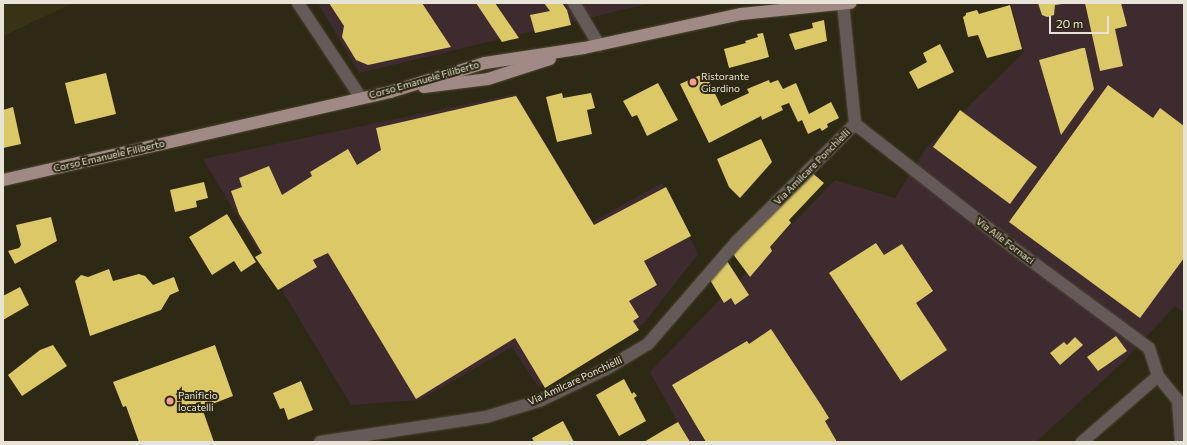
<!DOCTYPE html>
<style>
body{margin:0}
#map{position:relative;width:1187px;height:445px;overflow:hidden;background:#2e2914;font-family:Commissioner,sans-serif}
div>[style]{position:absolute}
.built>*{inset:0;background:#393316}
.industrial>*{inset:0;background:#3e2b30}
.building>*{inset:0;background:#ddc868}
.roads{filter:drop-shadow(0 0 1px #4c4733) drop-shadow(0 0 1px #4c4733)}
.minor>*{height:12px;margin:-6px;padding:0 6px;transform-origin:6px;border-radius:6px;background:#655a58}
.major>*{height:12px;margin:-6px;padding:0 6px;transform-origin:6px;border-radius:6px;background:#a18985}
.dots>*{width:11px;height:11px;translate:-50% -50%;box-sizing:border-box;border:2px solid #2e2914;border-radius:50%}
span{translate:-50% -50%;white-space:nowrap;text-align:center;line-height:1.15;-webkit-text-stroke:4px #2e2914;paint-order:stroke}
.poi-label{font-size:10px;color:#e7e4d7}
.left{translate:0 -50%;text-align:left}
.street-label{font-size:10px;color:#e7e4d7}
.frame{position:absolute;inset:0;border:4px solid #e7e4d7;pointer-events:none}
.scale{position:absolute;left:1049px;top:16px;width:60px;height:18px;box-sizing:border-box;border:2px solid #e7e4d7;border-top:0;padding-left:5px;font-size:12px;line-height:14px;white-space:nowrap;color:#e7e4d7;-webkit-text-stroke:3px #2e2914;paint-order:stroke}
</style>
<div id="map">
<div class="built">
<i style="clip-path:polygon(3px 3px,73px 3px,3px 36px)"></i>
</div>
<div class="industrial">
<i style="clip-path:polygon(318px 3px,651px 3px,359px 73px)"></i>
<i style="clip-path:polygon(1011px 3px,1184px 3px,1184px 312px,1175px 306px,1121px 364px,1036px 442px,689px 442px,650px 372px,835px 180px,895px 198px,926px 148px,1024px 52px)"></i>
<i style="clip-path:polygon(516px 94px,592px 222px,662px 183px,698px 254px,644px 323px,539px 388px,512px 347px,420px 400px,351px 405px,203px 159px)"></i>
</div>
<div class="building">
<i style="clip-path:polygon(329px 3px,422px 3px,451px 47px,368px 65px,356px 60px,342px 37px,344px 26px)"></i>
<i style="clip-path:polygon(476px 3px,495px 3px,519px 38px,502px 42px)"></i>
<i style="clip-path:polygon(544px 3px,562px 3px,567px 10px,571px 25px,535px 33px,530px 15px,550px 11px)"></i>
<i style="clip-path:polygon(1038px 3px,1062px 3px,1062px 4px,1055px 5px,1054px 15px,1047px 17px,1042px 15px)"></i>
<i style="clip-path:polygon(1085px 3px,1121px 3px,1127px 26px,1115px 29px,1123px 66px,1100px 71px)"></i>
<i style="clip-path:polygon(1010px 5px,1022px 49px,987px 58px,978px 35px,968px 37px,963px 17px,966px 15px,966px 13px,977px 10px,979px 14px)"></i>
<i style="clip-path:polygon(824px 20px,827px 41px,795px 50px,789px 34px,813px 28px,812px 23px)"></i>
<i style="clip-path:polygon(763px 33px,769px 57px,729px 68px,724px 49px,746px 43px,745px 41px,758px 37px,757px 34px)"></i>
<i style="clip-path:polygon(940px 44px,954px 72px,918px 89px,909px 72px,927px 62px,923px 53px)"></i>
<i style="clip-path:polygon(1082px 48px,1085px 48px,1094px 89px,1061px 135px,1039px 60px)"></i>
<i style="clip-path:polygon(106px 73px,116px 114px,75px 124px,65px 83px)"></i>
<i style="clip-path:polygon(705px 73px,721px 106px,749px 93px,747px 89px,769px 80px,770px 83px,778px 80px,783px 89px,796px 83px,809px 114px,831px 102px,839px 118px,827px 124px,828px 127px,822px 131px,820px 128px,808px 134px,802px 120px,798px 122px,789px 103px,781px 106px,783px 110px,762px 120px,761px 116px,709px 143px,680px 84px)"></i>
<i style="clip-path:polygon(658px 83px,678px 120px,647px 136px,637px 115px,632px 117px,623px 101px)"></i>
<i style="clip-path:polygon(1108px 85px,1153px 118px,1160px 108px,1184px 126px,1184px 258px,1140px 318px,1009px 222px)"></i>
<i style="clip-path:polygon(562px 93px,563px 98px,591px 93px,595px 108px,587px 110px,592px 134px,557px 142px,546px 97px)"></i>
<i style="clip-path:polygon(516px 96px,594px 225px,666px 187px,691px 236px,644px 261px,657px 285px,629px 301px,639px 317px,633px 321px,639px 330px,545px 388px,515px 338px,416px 399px,328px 253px,313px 260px,317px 267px,278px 290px,255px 257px,262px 253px,239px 214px,231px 191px,242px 187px,239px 178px,269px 166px,282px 195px,312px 176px,310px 172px,348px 149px,357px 165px,381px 150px,376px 128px)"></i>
<i style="clip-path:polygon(13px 107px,21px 144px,3px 148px,3px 110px)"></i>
<i style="clip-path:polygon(960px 110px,1037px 167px,1010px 204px,933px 147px)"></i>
<i style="clip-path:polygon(761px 139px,772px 162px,740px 198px,729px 187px,717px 159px)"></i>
<i style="clip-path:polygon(810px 171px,824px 183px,789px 220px,791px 223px,770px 247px,772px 251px,750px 277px,733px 254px)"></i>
<i style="clip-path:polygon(204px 182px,208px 198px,196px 201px,197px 207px,175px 212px,170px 190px)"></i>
<i style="clip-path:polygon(227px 214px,256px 262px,241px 272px,234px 261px,212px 275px,189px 237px)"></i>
<i style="clip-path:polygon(51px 217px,57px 241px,15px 264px,8px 251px,19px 248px,21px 245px,16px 225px)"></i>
<i style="clip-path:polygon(876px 243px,884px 255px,902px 244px,933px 291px,916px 303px,947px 350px,901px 381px,829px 273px)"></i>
<i style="clip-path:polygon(727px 261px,749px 295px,735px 305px,731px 298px,724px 303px,710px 280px)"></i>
<i style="clip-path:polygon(109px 269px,113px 281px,139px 274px,145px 276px,153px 285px,174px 277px,179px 291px,170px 295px,161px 310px,90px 336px,75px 281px,81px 275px,88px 277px)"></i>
<i style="clip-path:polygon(20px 287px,29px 305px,3px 320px,3px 296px)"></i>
<i style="clip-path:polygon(771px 329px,821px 405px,829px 418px,825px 421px,837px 442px,706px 442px,672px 385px,747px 341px,749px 344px)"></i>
<i style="clip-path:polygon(1116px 336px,1127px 351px,1098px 371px,1087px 357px)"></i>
<i style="clip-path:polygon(1075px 337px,1083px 345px,1060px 365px,1050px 353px,1064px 342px,1067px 345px)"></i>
<i style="clip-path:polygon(53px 345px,67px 366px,22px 396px,8px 375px,40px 350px)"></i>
<i style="clip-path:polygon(215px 345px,233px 396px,202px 408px,214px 442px,139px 442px,126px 406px,123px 407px,113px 382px)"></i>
<i style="clip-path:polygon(624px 379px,632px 394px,634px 392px,637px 396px,634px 398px,646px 421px,619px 436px,596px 395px)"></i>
<i style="clip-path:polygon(301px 381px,313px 410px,288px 420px,284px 408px,280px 409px,273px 393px)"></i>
<i style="clip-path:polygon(563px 421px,574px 442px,534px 442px,532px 438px)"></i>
<i style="clip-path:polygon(678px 422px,690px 442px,644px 442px,664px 430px)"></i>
</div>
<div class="roads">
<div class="minor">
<i style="left:298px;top:3px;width:114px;rotate:56.4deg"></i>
<i style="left:574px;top:3px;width:49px;rotate:59.2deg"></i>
<i style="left:843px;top:3px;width:122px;rotate:84.3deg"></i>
<i style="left:855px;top:124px;width:198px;rotate:38deg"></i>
<i style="left:1011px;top:246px;width:172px;rotate:36.5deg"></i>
<i style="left:1149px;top:348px;width:29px;rotate:72deg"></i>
<i style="left:1158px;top:376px;width:101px;rotate:139deg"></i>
<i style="left:1158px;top:376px;width:32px;rotate:51deg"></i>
<i style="left:1178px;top:401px;width:41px;rotate:85.8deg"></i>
<i style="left:320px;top:442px;width:168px;rotate:-8.6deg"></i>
<i style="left:486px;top:417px;width:55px;rotate:-16.8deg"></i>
<i style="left:539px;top:401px;width:74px;rotate:-25.5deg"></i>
<i style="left:606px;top:369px;width:49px;rotate:-30.8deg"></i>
<i style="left:648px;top:344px;width:135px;rotate:-49.2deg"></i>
<i style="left:736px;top:242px;width:168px;rotate:-44.8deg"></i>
</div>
<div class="major">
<i style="left:424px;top:87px;width:64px;rotate:-7.1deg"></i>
<i style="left:488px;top:79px;width:65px;rotate:-17.9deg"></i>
<i style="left:3px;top:180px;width:397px;rotate:-12.8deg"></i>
<i style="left:390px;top:92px;width:99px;rotate:-17deg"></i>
<i style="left:485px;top:63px;width:100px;rotate:-8.6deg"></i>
<i style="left:584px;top:48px;width:161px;rotate:-12.2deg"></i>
<i style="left:741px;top:14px;width:110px;rotate:-5.8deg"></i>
</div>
</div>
<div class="dots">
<i style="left:693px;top:82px;background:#f59c91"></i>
<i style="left:170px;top:401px;background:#f59c91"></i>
</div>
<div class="poi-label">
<span class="left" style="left:701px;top:82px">Ristorante<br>Giardino</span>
<span class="left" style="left:178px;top:401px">Panificio<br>locatelli</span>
</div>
<div class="street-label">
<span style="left:424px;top:80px;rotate:-16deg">Corso Emanuele Filiberto</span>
<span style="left:109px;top:156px;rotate:-13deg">Corso Emanuele Filiberto</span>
<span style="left:812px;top:167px;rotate:-45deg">Via Amilcare Ponchielli</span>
<span style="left:1005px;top:241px;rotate:37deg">Via Alle Fornaci</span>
<span style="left:575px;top:381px;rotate:-25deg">Via Amilcare Ponchielli</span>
</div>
<div class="frame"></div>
<div class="scale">20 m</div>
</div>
